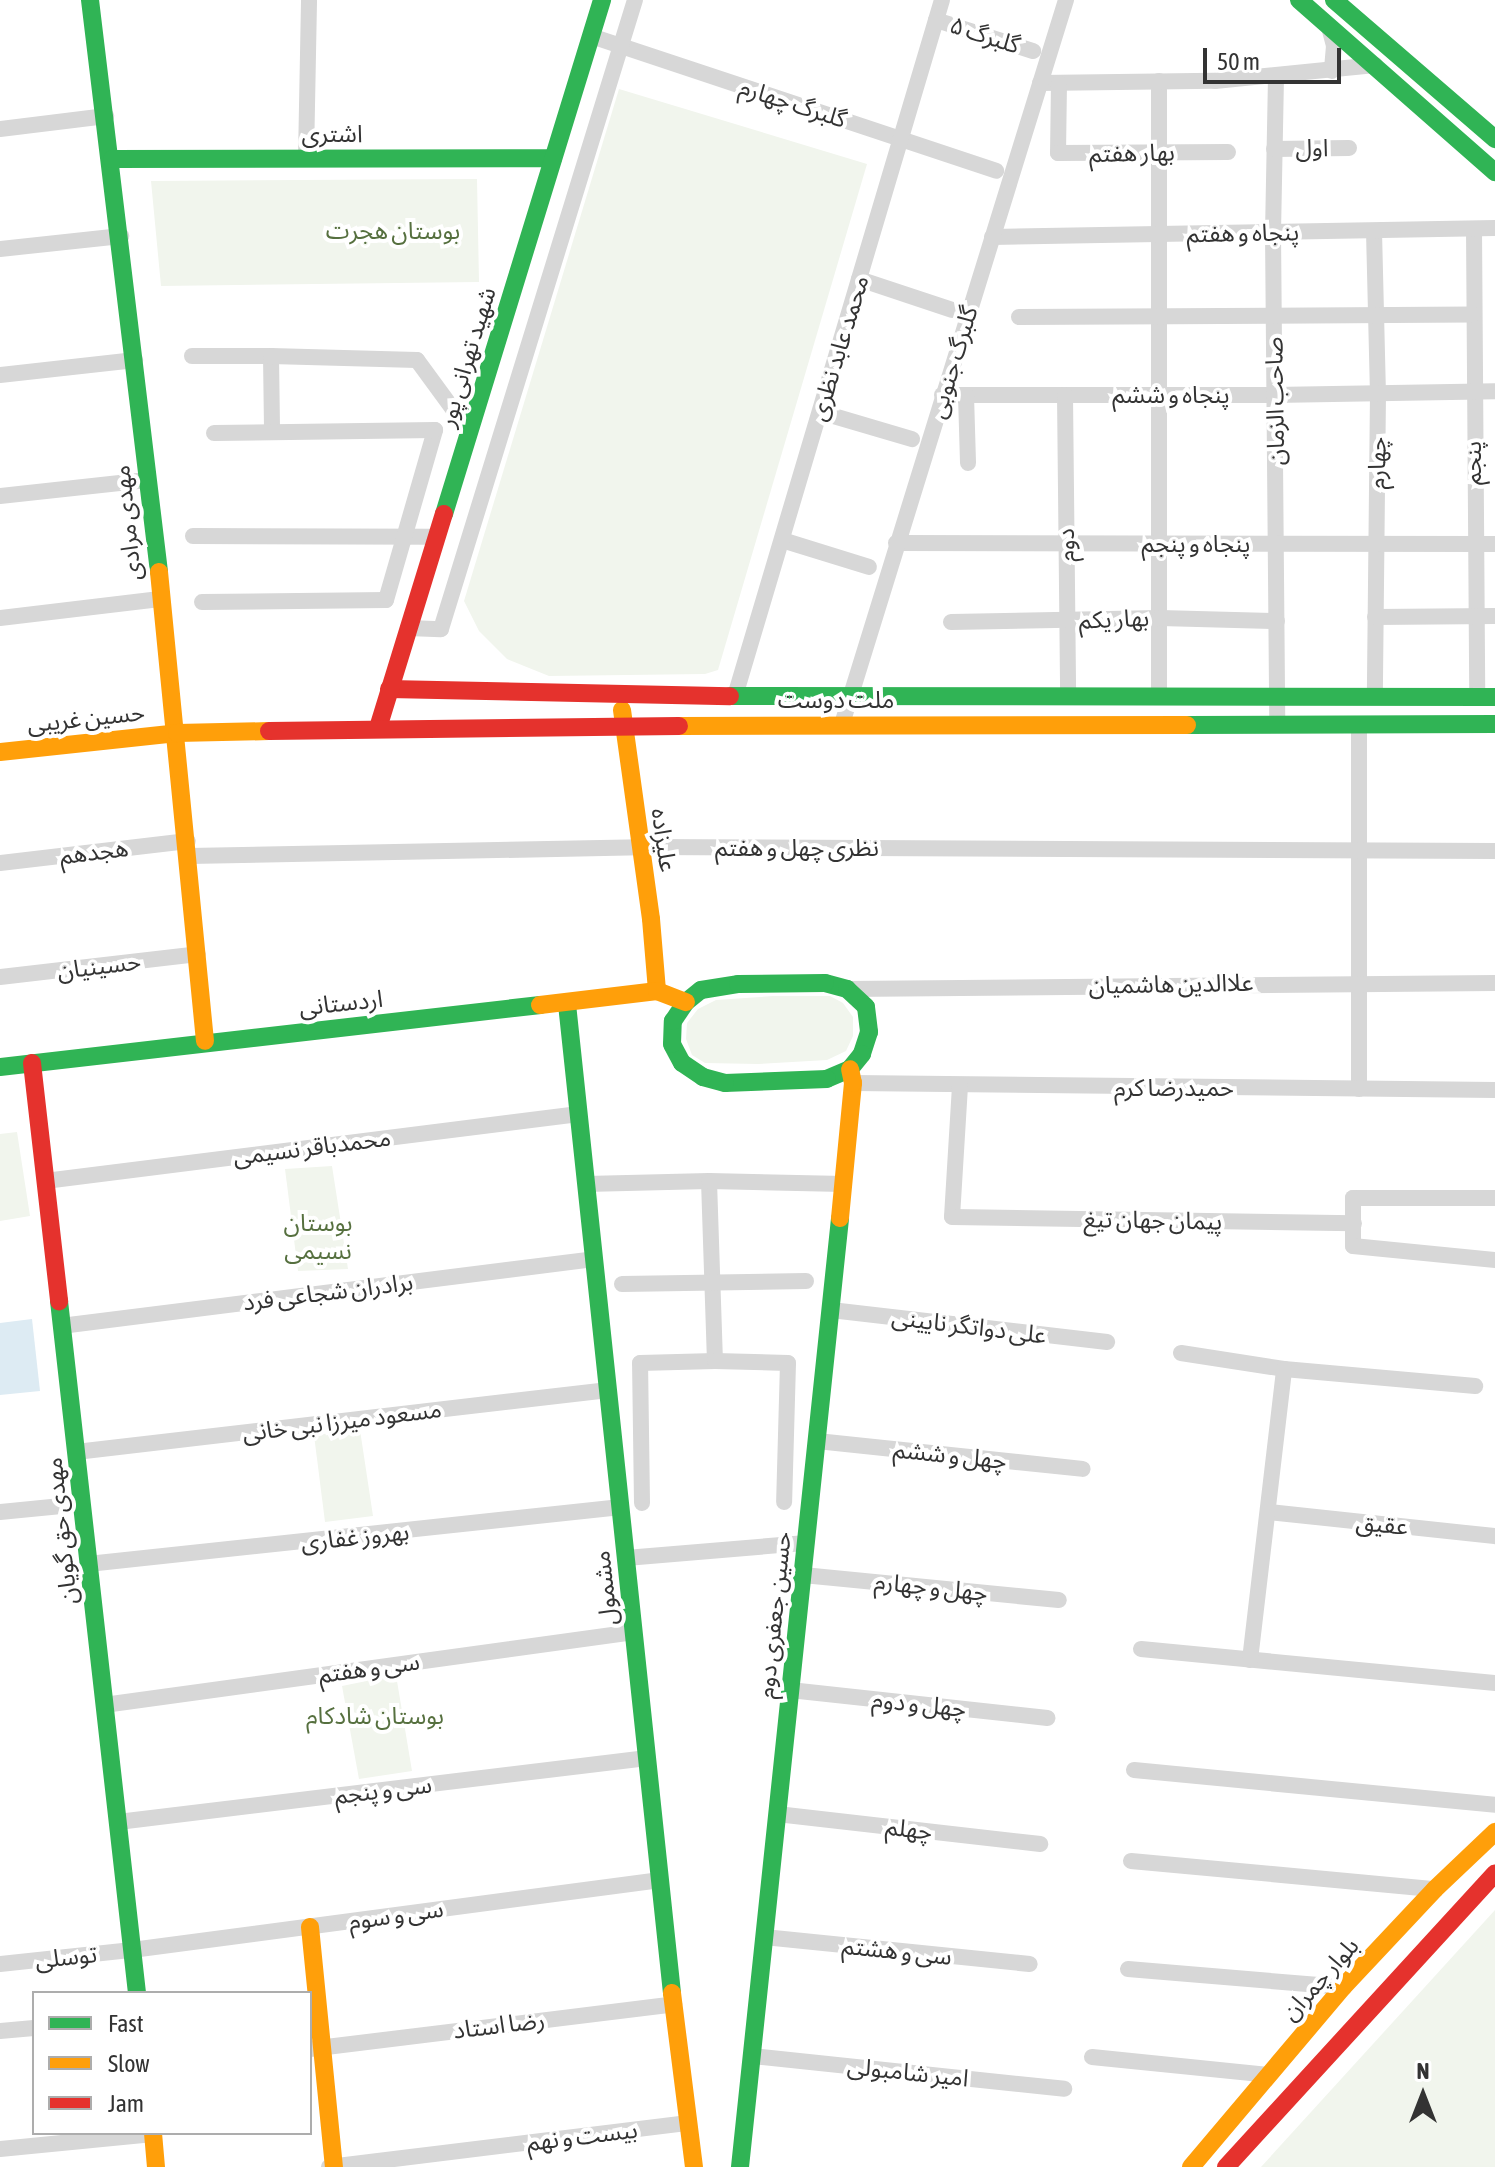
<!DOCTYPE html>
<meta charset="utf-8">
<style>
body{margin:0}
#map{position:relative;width:1495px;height:2167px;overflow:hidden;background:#fff;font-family:"Asap Condensed","Noto Sans Arabic",sans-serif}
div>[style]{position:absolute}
.green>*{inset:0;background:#f1f5ed}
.water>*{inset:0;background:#ddebf3}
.street>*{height:16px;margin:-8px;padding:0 8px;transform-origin:8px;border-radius:8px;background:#d7d7d7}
.fast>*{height:18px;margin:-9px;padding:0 9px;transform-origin:9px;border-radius:9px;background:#30b455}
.slow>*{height:18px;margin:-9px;padding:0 9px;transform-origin:9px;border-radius:9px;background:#ff9f0a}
.jam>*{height:18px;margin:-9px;padding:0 9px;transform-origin:9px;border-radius:9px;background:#e5322d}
span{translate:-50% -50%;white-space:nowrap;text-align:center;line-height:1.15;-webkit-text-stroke:8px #fff;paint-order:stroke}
.street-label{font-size:24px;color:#333}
.park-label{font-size:24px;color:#56703f}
.legend{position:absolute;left:32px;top:1991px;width:280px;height:144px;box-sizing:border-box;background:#fff;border:2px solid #adadad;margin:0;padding:10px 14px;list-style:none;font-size:24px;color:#333}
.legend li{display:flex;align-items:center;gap:16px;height:40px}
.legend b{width:40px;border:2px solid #adadad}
.north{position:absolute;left:1383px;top:2055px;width:80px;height:80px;-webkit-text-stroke:6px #fff;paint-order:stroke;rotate:0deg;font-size:22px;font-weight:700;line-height:32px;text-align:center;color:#333}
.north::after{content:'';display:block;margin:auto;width:28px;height:36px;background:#333;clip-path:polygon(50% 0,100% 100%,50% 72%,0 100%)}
.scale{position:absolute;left:1203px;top:48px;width:138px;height:36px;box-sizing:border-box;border:4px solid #333;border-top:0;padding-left:10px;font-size:24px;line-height:28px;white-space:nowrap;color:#333;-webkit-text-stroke:6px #fff;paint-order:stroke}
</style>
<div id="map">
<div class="green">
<i style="clip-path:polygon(619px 89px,867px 164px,718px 670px,705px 674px,549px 676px,507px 659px,479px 631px,464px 601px)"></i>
<i style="clip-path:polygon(477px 179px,479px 282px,161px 286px,151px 181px)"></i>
<i style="clip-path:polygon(773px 996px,830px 996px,843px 1003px,853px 1017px,853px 1036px,846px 1051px,827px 1060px,758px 1064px,705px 1063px,692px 1055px,686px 1039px,687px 1023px,698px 1009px,716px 1000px)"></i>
<i style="clip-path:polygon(17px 1132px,30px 1216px,0 1221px,0 1134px)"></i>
<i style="clip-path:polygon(332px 1166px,348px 1269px,298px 1271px,285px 1169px)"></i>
<i style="clip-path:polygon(360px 1430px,373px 1516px,325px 1522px,314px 1435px)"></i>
<i style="clip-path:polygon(396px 1675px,412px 1771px,359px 1779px,342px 1686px)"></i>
<i style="clip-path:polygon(1495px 1910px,1495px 2167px,1261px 2167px)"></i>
</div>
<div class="water">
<i style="clip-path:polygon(32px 1319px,40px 1391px,0 1395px,0 1323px)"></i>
</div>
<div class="street">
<i style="left:936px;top:20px;width:102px;rotate:17.7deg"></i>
<i style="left:1329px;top:27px;width:20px;rotate:75deg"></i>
<i style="left:1334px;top:46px;width:25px;rotate:95deg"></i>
<i style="left:591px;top:36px;width:427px;rotate:18.4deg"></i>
<i style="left:1276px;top:77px;width:155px;rotate:91.1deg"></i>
<i style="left:1273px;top:232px;width:493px;rotate:89.5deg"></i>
<i style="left:1159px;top:81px;width:613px;rotate:90deg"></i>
<i style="left:1040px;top:83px;width:175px;rotate:-0.7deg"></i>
<i style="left:1215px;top:81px;width:161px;rotate:-5.7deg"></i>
<i style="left:1059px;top:83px;width:70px;rotate:90.8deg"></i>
<i style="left:1058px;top:153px;width:170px;rotate:-0.3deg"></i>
<i style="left:0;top:129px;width:107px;rotate:-7deg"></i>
<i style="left:1274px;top:149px;width:75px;rotate:-0.8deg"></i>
<i style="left:306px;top:158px;width:158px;rotate:-88.9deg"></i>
<i style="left:1474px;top:229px;width:468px;rotate:89.6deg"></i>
<i style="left:1374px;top:231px;width:162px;rotate:88.6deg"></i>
<i style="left:1378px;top:393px;width:303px;rotate:90.6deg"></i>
<i style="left:992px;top:237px;width:503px;rotate:-1.03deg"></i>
<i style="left:0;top:249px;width:122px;rotate:-6.1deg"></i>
<i style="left:859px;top:279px;width:98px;rotate:18.4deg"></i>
<i style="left:1019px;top:317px;width:454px;rotate:-0.3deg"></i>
<i style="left:192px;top:356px;width:79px"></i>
<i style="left:271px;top:356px;width:76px;rotate:89.2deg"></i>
<i style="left:271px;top:356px;width:146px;rotate:1.6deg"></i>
<i style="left:417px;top:360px;width:88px;rotate:53.8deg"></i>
<i style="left:0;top:375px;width:136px;rotate:-6.3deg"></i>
<i style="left:942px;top:395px;width:332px"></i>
<i style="left:1274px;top:395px;width:221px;rotate:-1deg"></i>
<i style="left:966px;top:395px;width:68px;rotate:88.3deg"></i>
<i style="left:1065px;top:395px;width:299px;rotate:89.4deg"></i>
<i style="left:820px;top:412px;width:96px;rotate:16.4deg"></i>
<i style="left:0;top:496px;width:148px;rotate:-6.2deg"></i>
<i style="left:193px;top:536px;width:243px;rotate:0.2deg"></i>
<i style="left:782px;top:540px;width:91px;rotate:17.2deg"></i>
<i style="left:896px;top:543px;width:599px;rotate:0.1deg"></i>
<i style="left:202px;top:602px;width:184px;rotate:-0.6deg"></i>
<i style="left:386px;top:600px;width:177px;rotate:-73.9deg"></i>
<i style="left:435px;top:430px;width:221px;rotate:179.2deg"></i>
<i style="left:1375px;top:617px;width:120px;rotate:-0.5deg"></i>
<i style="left:0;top:618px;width:161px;rotate:-6.8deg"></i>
<i style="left:951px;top:622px;width:209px;rotate:-1.1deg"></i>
<i style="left:1160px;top:618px;width:117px;rotate:1.5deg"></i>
<i style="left:408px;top:628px;width:33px;rotate:2deg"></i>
<i style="left:441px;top:629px;width:658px;rotate:-72.86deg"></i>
<i style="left:735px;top:696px;width:726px;rotate:-73.44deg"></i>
<i style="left:842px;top:724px;width:758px;rotate:-72.81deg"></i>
<i style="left:1359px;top:725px;width:364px;rotate:90deg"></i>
<i style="left:189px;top:856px;width:451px;rotate:-1.1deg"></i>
<i style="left:640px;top:847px;width:855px;rotate:0.27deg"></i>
<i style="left:0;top:863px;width:189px;rotate:-6.7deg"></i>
<i style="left:0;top:977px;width:199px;rotate:-6.6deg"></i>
<i style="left:847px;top:989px;width:648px;rotate:-0.53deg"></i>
<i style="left:853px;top:1083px;width:642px;rotate:0.62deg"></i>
<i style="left:960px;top:1086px;width:131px;rotate:93.5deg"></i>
<i style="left:952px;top:1217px;width:402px;rotate:0.9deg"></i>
<i style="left:45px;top:1181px;width:538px;rotate:-7.15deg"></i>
<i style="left:709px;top:1181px;width:180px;rotate:88.1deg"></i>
<i style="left:586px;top:1184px;width:123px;rotate:-1.4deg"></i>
<i style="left:709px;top:1181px;width:135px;rotate:1.3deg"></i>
<i style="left:1495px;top:1198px;width:142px;rotate:180deg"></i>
<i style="left:1353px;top:1198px;width:48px;rotate:90deg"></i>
<i style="left:1353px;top:1246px;width:143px;rotate:5.6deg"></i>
<i style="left:622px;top:1284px;width:184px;rotate:-0.9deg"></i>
<i style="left:831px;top:1310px;width:278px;rotate:6.6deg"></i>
<i style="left:61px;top:1326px;width:537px;rotate:-7.16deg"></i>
<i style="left:1181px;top:1353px;width:104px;rotate:8.8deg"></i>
<i style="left:1284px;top:1369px;width:192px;rotate:5.1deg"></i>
<i style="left:817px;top:1441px;width:267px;rotate:6deg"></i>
<i style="left:76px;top:1452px;width:536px;rotate:-6.65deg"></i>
<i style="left:642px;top:1503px;width:140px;rotate:-90.8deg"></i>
<i style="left:640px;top:1363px;width:75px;rotate:-1.5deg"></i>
<i style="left:715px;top:1361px;width:73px;rotate:1.6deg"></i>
<i style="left:788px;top:1363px;width:139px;rotate:91.6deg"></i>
<i style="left:0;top:1512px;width:82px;rotate:-5.6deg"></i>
<i style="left:1269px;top:1512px;width:227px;rotate:6.1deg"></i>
<i style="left:626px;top:1558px;width:181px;rotate:-4.8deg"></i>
<i style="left:88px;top:1564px;width:536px;rotate:-6.1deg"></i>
<i style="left:803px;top:1575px;width:257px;rotate:5.6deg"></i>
<i style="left:1141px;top:1649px;width:356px;rotate:5.5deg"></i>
<i style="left:1250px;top:1660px;width:293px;rotate:-83.3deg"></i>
<i style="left:790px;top:1690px;width:259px;rotate:6.2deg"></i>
<i style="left:104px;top:1705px;width:535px;rotate:-7.84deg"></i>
<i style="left:1134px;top:1770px;width:363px;rotate:5.5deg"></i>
<i style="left:777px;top:1814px;width:265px;rotate:6.5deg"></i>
<i style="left:118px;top:1822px;width:533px;rotate:-6.9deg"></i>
<i style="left:1131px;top:1861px;width:305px;rotate:5.3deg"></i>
<i style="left:764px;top:1937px;width:267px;rotate:5.8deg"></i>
<i style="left:0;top:1964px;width:133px;rotate:-6.1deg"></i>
<i style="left:132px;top:1950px;width:533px;rotate:-7.55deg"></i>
<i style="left:1128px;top:1969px;width:216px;rotate:4.8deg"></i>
<i style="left:0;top:2031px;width:34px;rotate:-5deg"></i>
<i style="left:310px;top:2049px;width:367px;rotate:-7deg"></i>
<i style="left:752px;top:2056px;width:314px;rotate:6deg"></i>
<i style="left:1092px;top:2057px;width:177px;rotate:5.8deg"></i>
<i style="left:0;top:2149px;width:154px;rotate:-5.6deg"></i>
<i style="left:329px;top:2167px;width:360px;rotate:-7deg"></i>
</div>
<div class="fast">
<i style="left:90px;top:0;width:576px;rotate:83.12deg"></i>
<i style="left:1299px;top:0;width:261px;rotate:41.3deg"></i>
<i style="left:1334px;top:0;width:213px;rotate:40.8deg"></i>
<i style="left:112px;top:159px;width:441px;rotate:-0.1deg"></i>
<i style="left:444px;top:514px;width:538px;rotate:-72.91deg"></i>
<i style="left:730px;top:696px;width:765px;rotate:0.07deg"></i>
<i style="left:1187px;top:725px;width:308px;rotate:-0.2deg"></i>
<i style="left:825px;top:983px;width:23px;rotate:15deg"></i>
<i style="left:847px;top:989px;width:26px;rotate:43deg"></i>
<i style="left:866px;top:1007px;width:25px;rotate:83deg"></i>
<i style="left:869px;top:1032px;width:23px;rotate:108deg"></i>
<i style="left:862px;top:1054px;width:19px;rotate:129deg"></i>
<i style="left:850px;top:1069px;width:25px;rotate:157deg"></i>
<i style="left:827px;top:1079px;width:102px;rotate:177.8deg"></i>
<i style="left:725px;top:1083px;width:23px;rotate:-165deg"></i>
<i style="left:703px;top:1077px;width:25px;rotate:-146deg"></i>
<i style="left:682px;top:1063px;width:21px;rotate:-118deg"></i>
<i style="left:672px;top:1044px;width:23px;rotate:-88deg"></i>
<i style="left:673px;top:1021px;width:23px;rotate:-56deg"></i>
<i style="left:686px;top:1002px;width:19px;rotate:-39deg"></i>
<i style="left:701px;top:990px;width:37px;rotate:-9deg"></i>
<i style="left:738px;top:984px;width:87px;rotate:-0.7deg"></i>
<i style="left:567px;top:1004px;width:995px;rotate:83.94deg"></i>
<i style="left:0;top:1067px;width:544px;rotate:-6.55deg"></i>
<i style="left:59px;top:1301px;width:696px;rotate:83.57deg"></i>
<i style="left:740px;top:2167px;width:954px;rotate:-83.98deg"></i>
</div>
<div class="slow">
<i style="left:159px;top:572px;width:471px;rotate:84.4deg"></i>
<i style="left:622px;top:710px;width:211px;rotate:82.1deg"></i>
<i style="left:651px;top:919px;width:72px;rotate:85.2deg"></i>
<i style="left:679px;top:726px;width:508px;rotate:-0.11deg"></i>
<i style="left:0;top:752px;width:178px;rotate:-6.1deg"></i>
<i style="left:177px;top:733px;width:92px;rotate:-1.2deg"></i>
<i style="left:540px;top:1005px;width:118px;rotate:-6.8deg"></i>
<i style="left:657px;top:991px;width:31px;rotate:21deg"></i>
<i style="left:840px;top:1218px;width:136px;rotate:-84.5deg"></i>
<i style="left:853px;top:1083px;width:14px;rotate:-102deg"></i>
<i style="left:310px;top:1927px;width:241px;rotate:84.3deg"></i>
<i style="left:672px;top:1993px;width:175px;rotate:82.8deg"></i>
<i style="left:153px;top:2133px;width:34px;rotate:85deg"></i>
<i style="left:1191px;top:2167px;width:236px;rotate:-49.8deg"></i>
<i style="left:1343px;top:1987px;width:134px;rotate:-46.8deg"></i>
<i style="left:1435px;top:1889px;width:83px;rotate:-43.5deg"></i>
</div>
<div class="jam">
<i style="left:389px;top:689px;width:341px;rotate:1.2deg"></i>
<i style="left:378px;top:728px;width:224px;rotate:-72.9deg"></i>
<i style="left:269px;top:731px;width:410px;rotate:-0.7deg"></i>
<i style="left:32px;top:1063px;width:240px;rotate:83.5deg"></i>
<i style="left:1226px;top:2167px;width:398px;rotate:-47.5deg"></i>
</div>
<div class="street-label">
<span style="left:985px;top:35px;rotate:18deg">گلبرگ ۵</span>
<span style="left:793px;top:103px;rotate:18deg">گلبرگ چهارم</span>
<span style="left:332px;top:134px">اشتری</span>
<span style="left:1312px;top:148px">اول</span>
<span style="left:1132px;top:153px;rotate:-1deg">بهار هفتم</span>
<span style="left:1243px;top:233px;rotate:-1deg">پنجاه و هفتم</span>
<span style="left:839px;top:348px;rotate:-73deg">محمد عابد نظری</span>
<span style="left:467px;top:357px;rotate:-73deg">شهید تهرانی پور</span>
<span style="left:953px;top:362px;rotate:-73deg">گلبرگ جنوبی</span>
<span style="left:1171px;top:395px">پنجاه و ششم</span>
<span style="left:1275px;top:401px;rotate:-91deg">صاحب الزمان</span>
<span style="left:1377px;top:463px;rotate:-89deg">چهارم</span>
<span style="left:1473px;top:463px;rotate:-90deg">پنجم</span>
<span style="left:127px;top:523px;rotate:-96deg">مهدی مرادی</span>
<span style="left:1196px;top:544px">پنجاه و پنجم</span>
<span style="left:1066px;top:545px;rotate:-91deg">دوم</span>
<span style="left:1114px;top:619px;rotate:-2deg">بهار یکم</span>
<span style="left:836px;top:700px">ملت دوست</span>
<span style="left:86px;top:718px;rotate:-6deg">حسین غریبی</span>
<span style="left:664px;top:840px;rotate:82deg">علیزاده</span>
<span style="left:797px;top:848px">نظری چهل و هفتم</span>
<span style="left:94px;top:852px;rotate:-7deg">هجدهم</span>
<span style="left:99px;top:966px;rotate:-7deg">حسینیان</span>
<span style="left:1171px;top:984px;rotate:-1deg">علاالدین هاشمیان</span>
<span style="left:341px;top:1003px;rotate:-6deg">اردستانی</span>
<span style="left:1174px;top:1088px">حمیدرضا کرم</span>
<span style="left:312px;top:1147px;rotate:-7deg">محمدباقر نسیمی</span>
<span style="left:1153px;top:1220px;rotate:1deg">پیمان جهان تیغ</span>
<span style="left:328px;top:1292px;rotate:-7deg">برادران شجاعی فرد</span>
<span style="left:969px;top:1326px;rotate:7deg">علی دواتگر نایینی</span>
<span style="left:342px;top:1421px;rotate:-7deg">مسعود میرزا نبی خانی</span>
<span style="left:950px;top:1455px;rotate:6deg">چهل و ششم</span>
<span style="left:1382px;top:1524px;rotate:6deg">عقیق</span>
<span style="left:61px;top:1531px;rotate:-96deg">مهدی حق گویان</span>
<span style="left:355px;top:1537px;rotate:-6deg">بهروز غفاری</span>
<span style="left:931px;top:1587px;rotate:6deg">چهل و چهارم</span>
<span style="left:605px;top:1588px;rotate:-96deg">مشمول</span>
<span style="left:774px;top:1615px;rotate:-84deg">حسین جعفری دوم</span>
<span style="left:369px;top:1668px;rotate:-8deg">سی و هفتم</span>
<span style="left:919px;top:1704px;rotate:6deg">چهل و دوم</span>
<span style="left:383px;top:1790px;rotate:-7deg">سی و پنجم</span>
<span style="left:909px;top:1829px;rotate:7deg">چهلم</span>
<span style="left:396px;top:1915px;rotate:-8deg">سی و سوم</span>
<span style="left:897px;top:1951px;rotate:6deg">سی و هشتم</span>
<span style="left:66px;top:1957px;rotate:-6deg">توسلی</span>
<span style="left:1320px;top:1979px;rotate:-48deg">بلوار چمران</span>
<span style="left:499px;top:2025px;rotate:-7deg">رضا استاد</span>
<span style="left:908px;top:2072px;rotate:6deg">امیر شامبولی</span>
<span style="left:582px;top:2136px;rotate:-7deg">بیست و نهم</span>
</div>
<div class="park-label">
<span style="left:393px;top:231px">بوستان هجرت</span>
<span style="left:318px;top:1237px">بوستان<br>نسیمی</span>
<span style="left:375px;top:1716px">بوستان شادکام</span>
</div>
<ul class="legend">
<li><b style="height:10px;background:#30b455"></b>Fast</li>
<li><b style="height:10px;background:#ff9f0a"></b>Slow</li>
<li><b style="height:10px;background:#e5322d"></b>Jam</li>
</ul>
<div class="north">N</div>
<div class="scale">50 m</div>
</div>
